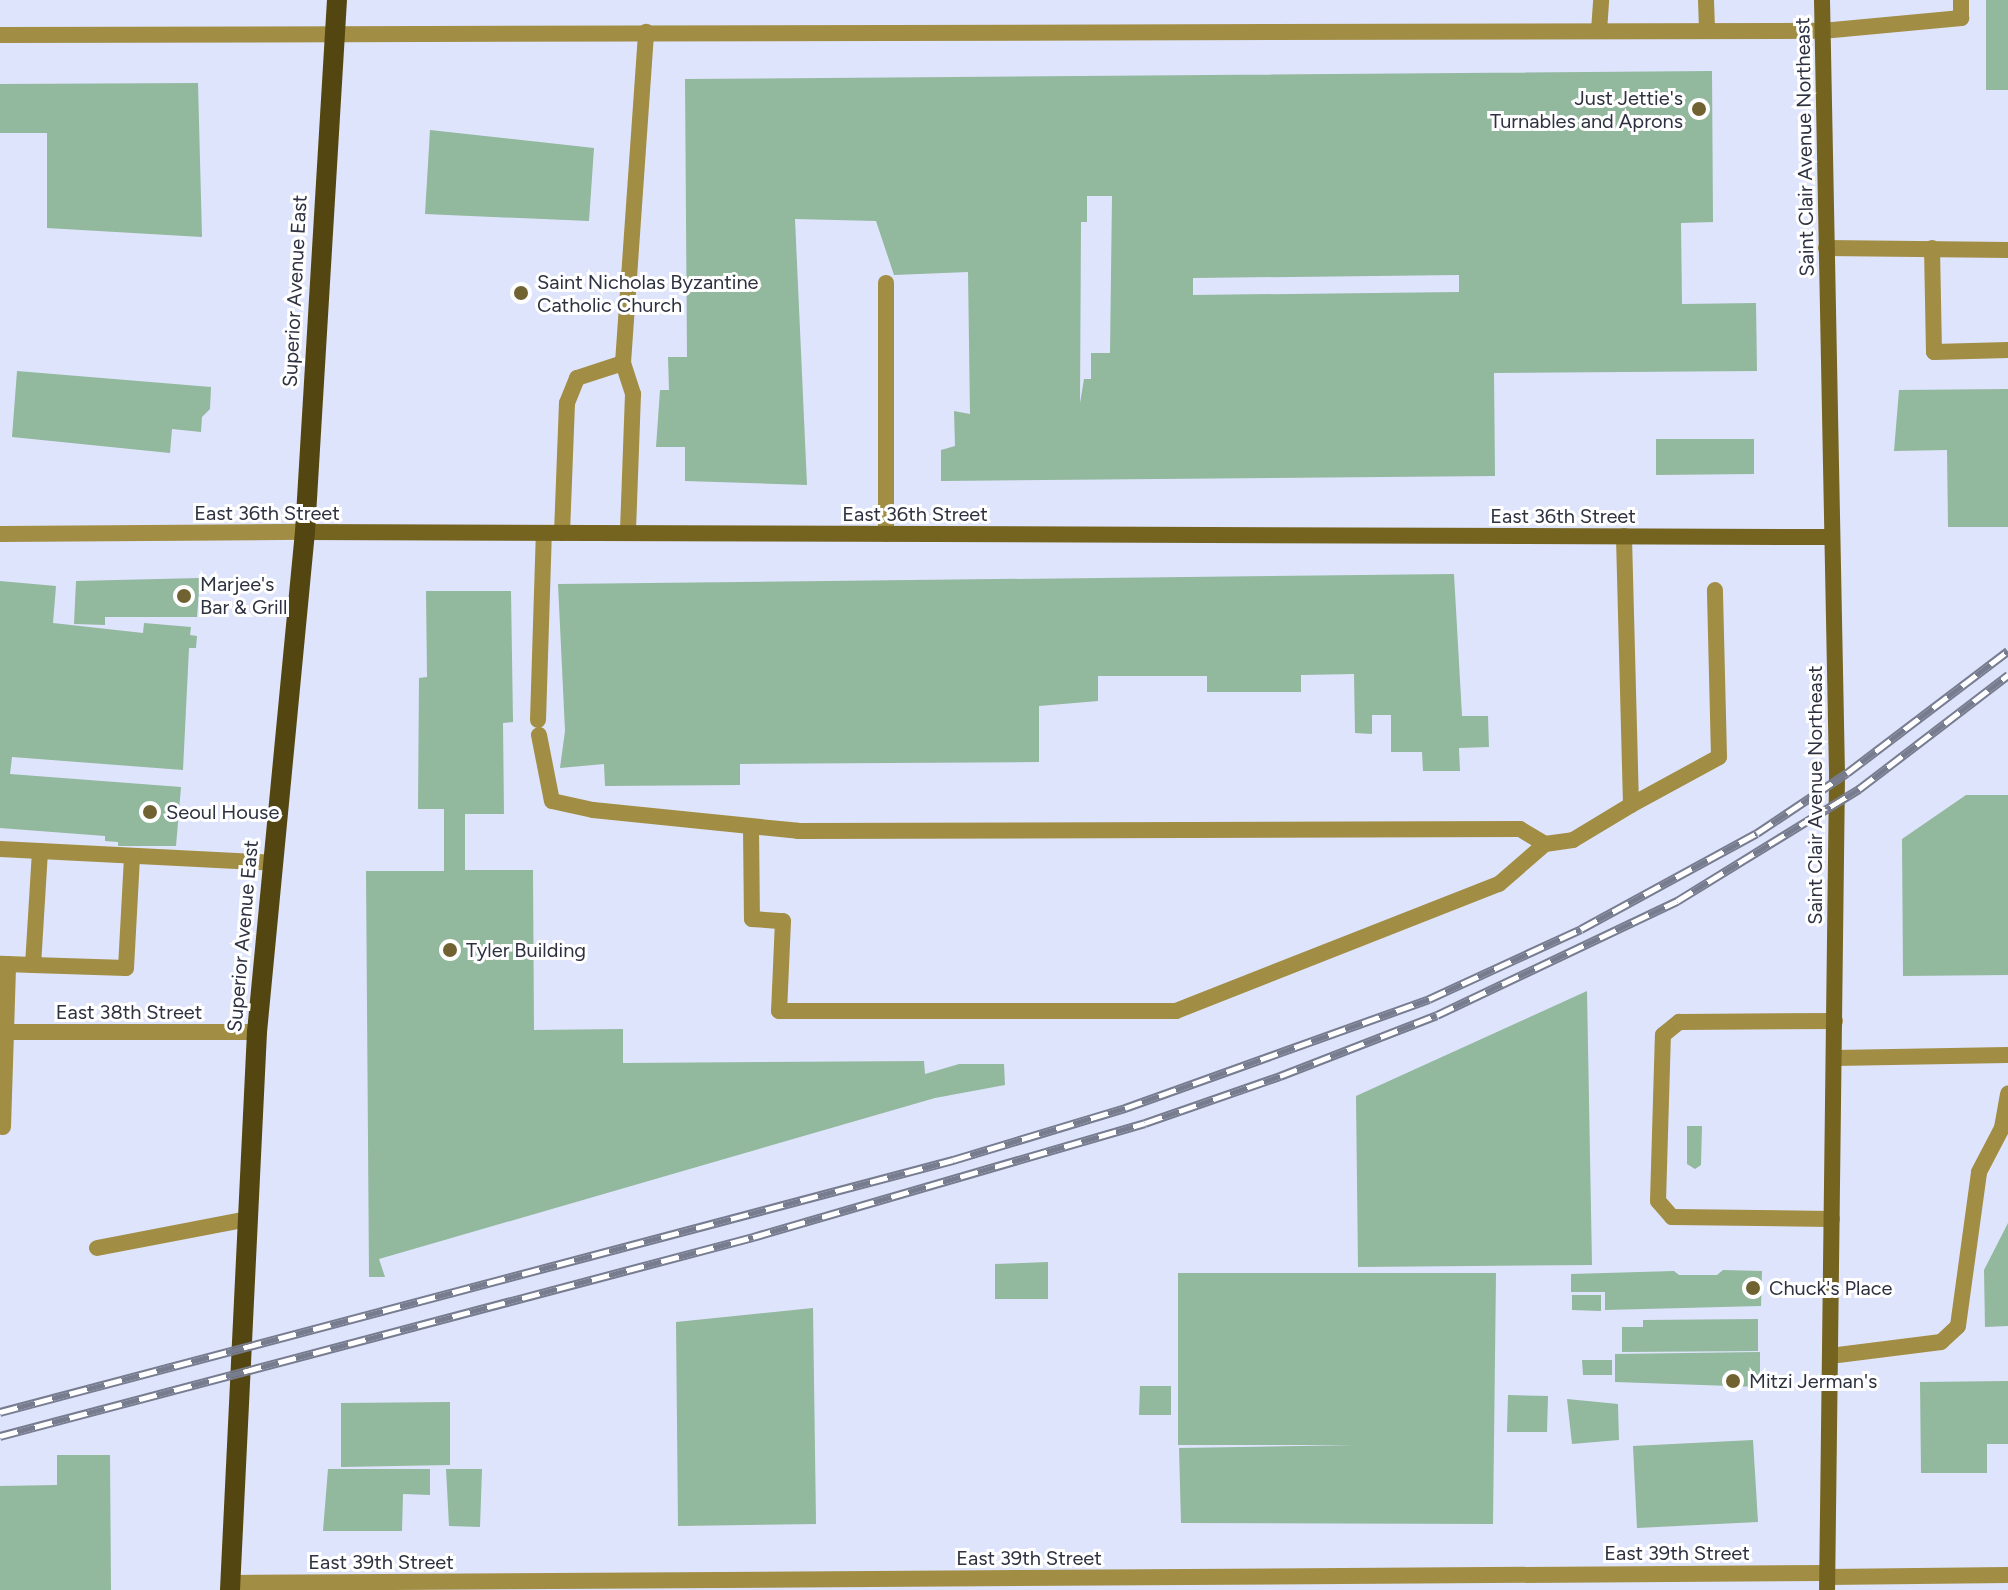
<!DOCTYPE html>
<style>
body{margin:0}
#map{position:relative;width:2008px;height:1590px;overflow:hidden;background:#dee4fc;font-family:Figtree,sans-serif}
div>[style]{position:absolute}
.building>*{inset:0;background:#92b89d}
.lane>*{height:16px;margin:-8px;padding:0 8px;transform-origin:8px;border-radius:8px;background:#a18d43}
.street>*{height:16px;margin:-8px;padding:0 8px;transform-origin:8px;border-radius:8px;background:#a18d43}
.secondary>*{height:16px;margin:-8px;padding:0 8px;transform-origin:8px;border-radius:8px;background:#756320}
.primary>*{height:20px;margin:-10px;padding:0 10px;transform-origin:10px;border-radius:10px;background:#544610}
.rail>*{height:9px;margin-top:-4.5px;transform-origin:0;background:repeating-linear-gradient(90deg,#fff 0 18px,#777c8f 0 36px);box-sizing:border-box;border-block:2px solid #777c8f}
.dots>*{width:22px;height:22px;translate:-50% -50%;box-sizing:border-box;border:4px solid #fff;border-radius:50%}
span{translate:-50% -50%;white-space:nowrap;text-align:center;line-height:1.15;-webkit-text-stroke:6px #fff;paint-order:stroke}
.poi-label{font-size:20px;color:#2d3140}
.right{translate:-100% -50%;text-align:right}
.left{translate:0 -50%;text-align:left}
.street-label{font-size:20px;color:#2d3140}
</style>
<div id="map">
<div class="building">
<i style="clip-path:polygon(1986px 0,2008px 0,2008px 90px,1986px 90px)"></i>
<i style="clip-path:polygon(evenodd,1712px 71px,1713px 222px,1681px 223px,1682px 304px,1756px 303px,1757px 371px,1494px 373px,1495px 476px,941px 481px,941px 450px,955px 446px,954px 411px,970px 414px,968px 272px,894px 275px,876px 221px,795px 219px,807px 485px,685px 481px,685px 447px,656px 447px,660px 390px,669px 390px,668px 357px,687px 357px,685px 79px,1712px 71px,1087px 196px,1112px 196px,1110px 353px,1091px 353px,1091px 379px,1084px 379px,1080px 403px,1081px 222px,1087px 222px,1087px 196px,1712px 71px,1459px 275px,1459px 292px,1193px 295px,1193px 278px,1459px 275px)"></i>
<i style="clip-path:polygon(198px 83px,202px 237px,47px 228px,47px 133px,0 133px,0 84px)"></i>
<i style="clip-path:polygon(430px 130px,594px 148px,589px 221px,425px 214px)"></i>
<i style="clip-path:polygon(17px 371px,211px 387px,210px 409px,202px 417px,201px 432px,172px 429px,170px 453px,12px 437px)"></i>
<i style="clip-path:polygon(2008px 389px,2008px 527px,1948px 527px,1947px 450px,1894px 451px,1899px 390px)"></i>
<i style="clip-path:polygon(1656px 439px,1754px 439px,1754px 474px,1656px 475px)"></i>
<i style="clip-path:polygon(1454px 574px,1462px 716px,1488px 716px,1489px 747px,1459px 748px,1460px 771px,1423px 771px,1422px 752px,1391px 752px,1391px 715px,1372px 715px,1372px 734px,1355px 733px,1354px 674px,1301px 675px,1301px 692px,1207px 692px,1207px 676px,1098px 676px,1098px 701px,1039px 706px,1039px 762px,740px 764px,740px 785px,605px 786px,604px 764px,560px 768px,565px 731px,558px 584px)"></i>
<i style="clip-path:polygon(200px 578px,197px 617px,105px 617px,105px 625px,74px 624px,76px 581px)"></i>
<i style="clip-path:polygon(0 581px,56px 586px,53px 623px,143px 633px,144px 623px,191px 627px,190px 635px,197px 636px,196px 648px,189px 648px,183px 770px,12px 757px,10px 774px,181px 787px,176px 846px,118px 846px,118px 842px,105px 841px,105px 836px,0 828px)"></i>
<i style="clip-path:polygon(426px 591px,511px 591px,513px 722px,503px 723px,504px 814px,465px 814px,465px 870px,533px 870px,534px 1030px,623px 1029px,623px 1063px,924px 1061px,925px 1074px,959px 1064px,1004px 1064px,1005px 1085px,935px 1098px,379px 1259px,385px 1277px,369px 1277px,366px 871px,444px 871px,444px 809px,418px 809px,419px 678px,427px 677px)"></i>
<i style="clip-path:polygon(1966px 795px,2008px 795px,2008px 975px,1903px 976px,1902px 839px)"></i>
<i style="clip-path:polygon(1587px 991px,1592px 1265px,1358px 1267px,1356px 1096px)"></i>
<i style="clip-path:polygon(1687px 1126px,1702px 1126px,1701px 1165px,1695px 1169px,1687px 1164px)"></i>
<i style="clip-path:polygon(2008px 1223px,2008px 1326px,1985px 1327px,1984px 1270px)"></i>
<i style="clip-path:polygon(1048px 1262px,1048px 1299px,995px 1299px,995px 1264px)"></i>
<i style="clip-path:polygon(1723px 1270px,1762px 1271px,1761px 1306px,1605px 1310px,1605px 1292px,1571px 1292px,1571px 1274px,1674px 1271px,1679px 1275px,1717px 1275px)"></i>
<i style="clip-path:polygon(1178px 1273px,1496px 1273px,1493px 1524px,1181px 1523px,1179px 1448px,1356px 1445px,1178px 1445px)"></i>
<i style="clip-path:polygon(1572px 1295px,1601px 1295px,1601px 1311px,1572px 1310px)"></i>
<i style="clip-path:polygon(813px 1308px,816px 1524px,678px 1526px,676px 1322px)"></i>
<i style="clip-path:polygon(1758px 1319px,1758px 1351px,1622px 1352px,1622px 1327px,1643px 1327px,1643px 1320px)"></i>
<i style="clip-path:polygon(1760px 1352px,1760px 1387px,1615px 1382px,1615px 1354px)"></i>
<i style="clip-path:polygon(1582px 1360px,1612px 1360px,1612px 1375px,1583px 1375px)"></i>
<i style="clip-path:polygon(2008px 1381px,2008px 1444px,1987px 1444px,1987px 1473px,1921px 1473px,1920px 1382px)"></i>
<i style="clip-path:polygon(1140px 1386px,1171px 1386px,1171px 1415px,1139px 1415px)"></i>
<i style="clip-path:polygon(1508px 1395px,1548px 1396px,1547px 1432px,1507px 1432px)"></i>
<i style="clip-path:polygon(1567px 1399px,1618px 1404px,1619px 1440px,1572px 1444px)"></i>
<i style="clip-path:polygon(450px 1402px,450px 1465px,341px 1467px,341px 1403px)"></i>
<i style="clip-path:polygon(1753px 1440px,1758px 1522px,1637px 1528px,1633px 1446px)"></i>
<i style="clip-path:polygon(57px 1455px,110px 1455px,111px 1590px,0 1590px,0 1486px,57px 1485px)"></i>
<i style="clip-path:polygon(328px 1469px,430px 1469px,430px 1495px,403px 1494px,402px 1531px,323px 1531px)"></i>
<i style="clip-path:polygon(446px 1469px,482px 1469px,480px 1527px,449px 1526px)"></i>
</div>
<div class="lane">
<i style="left:1706px;top:0;width:31px;rotate:88deg"></i>
<i style="left:1599px;top:31px;width:31px;rotate:-86deg"></i>
<i style="left:1822px;top:31px;width:140px;rotate:-5.3deg"></i>
<i style="left:1961px;top:18px;width:18px;rotate:-90deg"></i>
<i style="left:1826px;top:248px;width:182px;rotate:0.6deg"></i>
<i style="left:1932px;top:248px;width:104px;rotate:88.9deg"></i>
<i style="left:1934px;top:352px;width:74px;rotate:-1.5deg"></i>
<i style="left:886px;top:283px;width:251px;rotate:90deg"></i>
<i style="left:623px;top:363px;width:33px;rotate:72deg"></i>
<i style="left:633px;top:394px;width:139px;rotate:92.1deg"></i>
<i style="left:562px;top:533px;width:130px;rotate:-87.8deg"></i>
<i style="left:567px;top:403px;width:27px;rotate:-68deg"></i>
<i style="left:577px;top:378px;width:48px;rotate:-18.1deg"></i>
<i style="left:623px;top:363px;width:332px;rotate:-86deg"></i>
<i style="left:538px;top:720px;width:187px;rotate:-88.2deg"></i>
<i style="left:539px;top:735px;width:67px;rotate:78.9deg"></i>
<i style="left:552px;top:801px;width:42px;rotate:12.4deg"></i>
<i style="left:593px;top:810px;width:206px;rotate:5.8deg"></i>
<i style="left:798px;top:831px;width:722px;rotate:-0.16deg"></i>
<i style="left:1520px;top:829px;width:29px;rotate:31deg"></i>
<i style="left:1545px;top:844px;width:28px;rotate:-8deg"></i>
<i style="left:1573px;top:840px;width:68px;rotate:-31.1deg"></i>
<i style="left:1631px;top:805px;width:269px;rotate:-91.5deg"></i>
<i style="left:1631px;top:805px;width:100px;rotate:-28.6deg"></i>
<i style="left:1719px;top:757px;width:167px;rotate:-91.4deg"></i>
<i style="left:751px;top:827px;width:92px;rotate:89.4deg"></i>
<i style="left:752px;top:919px;width:31px;rotate:4deg"></i>
<i style="left:783px;top:921px;width:90px;rotate:92.5deg"></i>
<i style="left:779px;top:1011px;width:397px"></i>
<i style="left:1176px;top:1011px;width:347px;rotate:-21.5deg"></i>
<i style="left:1499px;top:884px;width:61px;rotate:-41deg"></i>
<i style="left:0;top:849px;width:40px;rotate:2.9deg"></i>
<i style="left:40px;top:851px;width:114px;rotate:93.5deg"></i>
<i style="left:33px;top:965px;width:33px;rotate:-178deg"></i>
<i style="left:40px;top:851px;width:234px;rotate:2.9deg"></i>
<i style="left:33px;top:965px;width:93px;rotate:1.8deg"></i>
<i style="left:126px;top:968px;width:112px;rotate:-86.9deg"></i>
<i style="left:3px;top:1127px;width:163px;rotate:-88.2deg"></i>
<i style="left:1832px;top:1219px;width:160px;rotate:-179.3deg"></i>
<i style="left:1672px;top:1217px;width:21px;rotate:-131deg"></i>
<i style="left:1658px;top:1201px;width:166px;rotate:-88.3deg"></i>
<i style="left:1663px;top:1035px;width:21px;rotate:-39deg"></i>
<i style="left:1679px;top:1022px;width:156px;rotate:-0.4deg"></i>
<i style="left:97px;top:1248px;width:153px;rotate:-10.9deg"></i>
<i style="left:1830px;top:1356px;width:112px;rotate:-7.2deg"></i>
<i style="left:1941px;top:1342px;width:23px;rotate:-43deg"></i>
<i style="left:1958px;top:1326px;width:155px;rotate:-82.2deg"></i>
<i style="left:1979px;top:1172px;width:50px;rotate:-62.4deg"></i>
<i style="left:2002px;top:1128px;width:35px;rotate:-80deg"></i>
<i style="left:1827px;top:1577px;width:181px;rotate:-0.6deg"></i>
</div>
<div class="street">
<i style="left:0;top:35px;width:1822px;rotate:-0.13deg"></i>
<i style="left:0;top:534px;width:305px;rotate:-0.4deg"></i>
<i style="left:0;top:1032px;width:257px"></i>
<i style="left:1835px;top:1058px;width:173px;rotate:-1deg"></i>
<i style="left:231px;top:1583px;width:1596px;rotate:-0.36deg"></i>
</div>
<div class="secondary">
<i style="left:1822px;top:0;width:776px;rotate:88.89deg"></i>
<i style="left:1837px;top:776px;width:814px;rotate:90.7deg"></i>
<i style="left:305px;top:532px;width:1526px;rotate:0.19deg"></i>
</div>
<div class="primary">
<i style="left:230px;top:1590px;width:559px;rotate:-87.23deg"></i>
<i style="left:257px;top:1032px;width:502px;rotate:-84.52deg"></i>
<i style="left:305px;top:532px;width:533px;rotate:-86.56deg"></i>
</div>
<div class="rail">
<i style="left:0;top:1412px;width:986px;rotate:-14.81deg"></i>
<i style="left:953px;top:1160px;width:180px;rotate:-16.8deg"></i>
<i style="left:1125px;top:1108px;width:323px;rotate:-19.7deg"></i>
<i style="left:1429px;top:999px;width:167px;rotate:-24.7deg"></i>
<i style="left:1581px;top:929px;width:200px;rotate:-28.6deg"></i>
<i style="left:1757px;top:833px;width:108px;rotate:-33.7deg"></i>
<i style="left:1847px;top:773px;width:202px;rotate:-37.2deg"></i>
<i style="left:0;top:1436px;width:779px;rotate:-14.8deg"></i>
<i style="left:753px;top:1237px;width:408px;rotate:-16.2deg"></i>
<i style="left:1145px;top:1123px;width:143px;rotate:-19.2deg"></i>
<i style="left:1280px;top:1076px;width:168px;rotate:-21.2deg"></i>
<i style="left:1437px;top:1015px;width:266px;rotate:-25.4deg"></i>
<i style="left:1677px;top:901px;width:214px;rotate:-31.6deg"></i>
<i style="left:1859px;top:789px;width:188px;rotate:-37.4deg"></i>
</div>
<div class="dots">
<i style="left:1699px;top:109px;background:#716331"></i>
<i style="left:521px;top:293px;background:#716331"></i>
<i style="left:184px;top:596px;background:#716331"></i>
<i style="left:150px;top:812px;background:#716331"></i>
<i style="left:450px;top:950px;background:#716331"></i>
<i style="left:1753px;top:1288px;background:#716331"></i>
<i style="left:1733px;top:1381px;background:#716331"></i>
</div>
<div class="poi-label">
<span class="right" style="left:1683px;top:110px">Just Jettie's<br>Turnables and Aprons</span>
<span class="left" style="left:537px;top:294px">Saint Nicholas Byzantine<br>Catholic Church</span>
<span class="left" style="left:200px;top:596px">Marjee's<br>Bar &amp; Grill</span>
<span class="left" style="left:166px;top:812px">Seoul House</span>
<span class="left" style="left:466px;top:950px">Tyler Building</span>
<span class="left" style="left:1769px;top:1288px">Chuck's Place</span>
<span class="left" style="left:1749px;top:1381px">Mitzi Jerman's</span>
</div>
<div class="street-label">
<span style="left:1805px;top:147px;rotate:-91deg">Saint Clair Avenue Northeast</span>
<span style="left:295px;top:291px;rotate:-87deg">Superior Avenue East</span>
<span style="left:267px;top:513px">East 36th Street</span>
<span style="left:915px;top:514px">East 36th Street</span>
<span style="left:1563px;top:516px">East 36th Street</span>
<span style="left:1815px;top:795px;rotate:-90deg">Saint Clair Avenue Northeast</span>
<span style="left:243px;top:936px;rotate:-85deg">Superior Avenue East</span>
<span style="left:129px;top:1012px">East 38th Street</span>
<span style="left:1677px;top:1553px">East 39th Street</span>
<span style="left:1029px;top:1558px">East 39th Street</span>
<span style="left:381px;top:1562px">East 39th Street</span>
</div>
</div>
